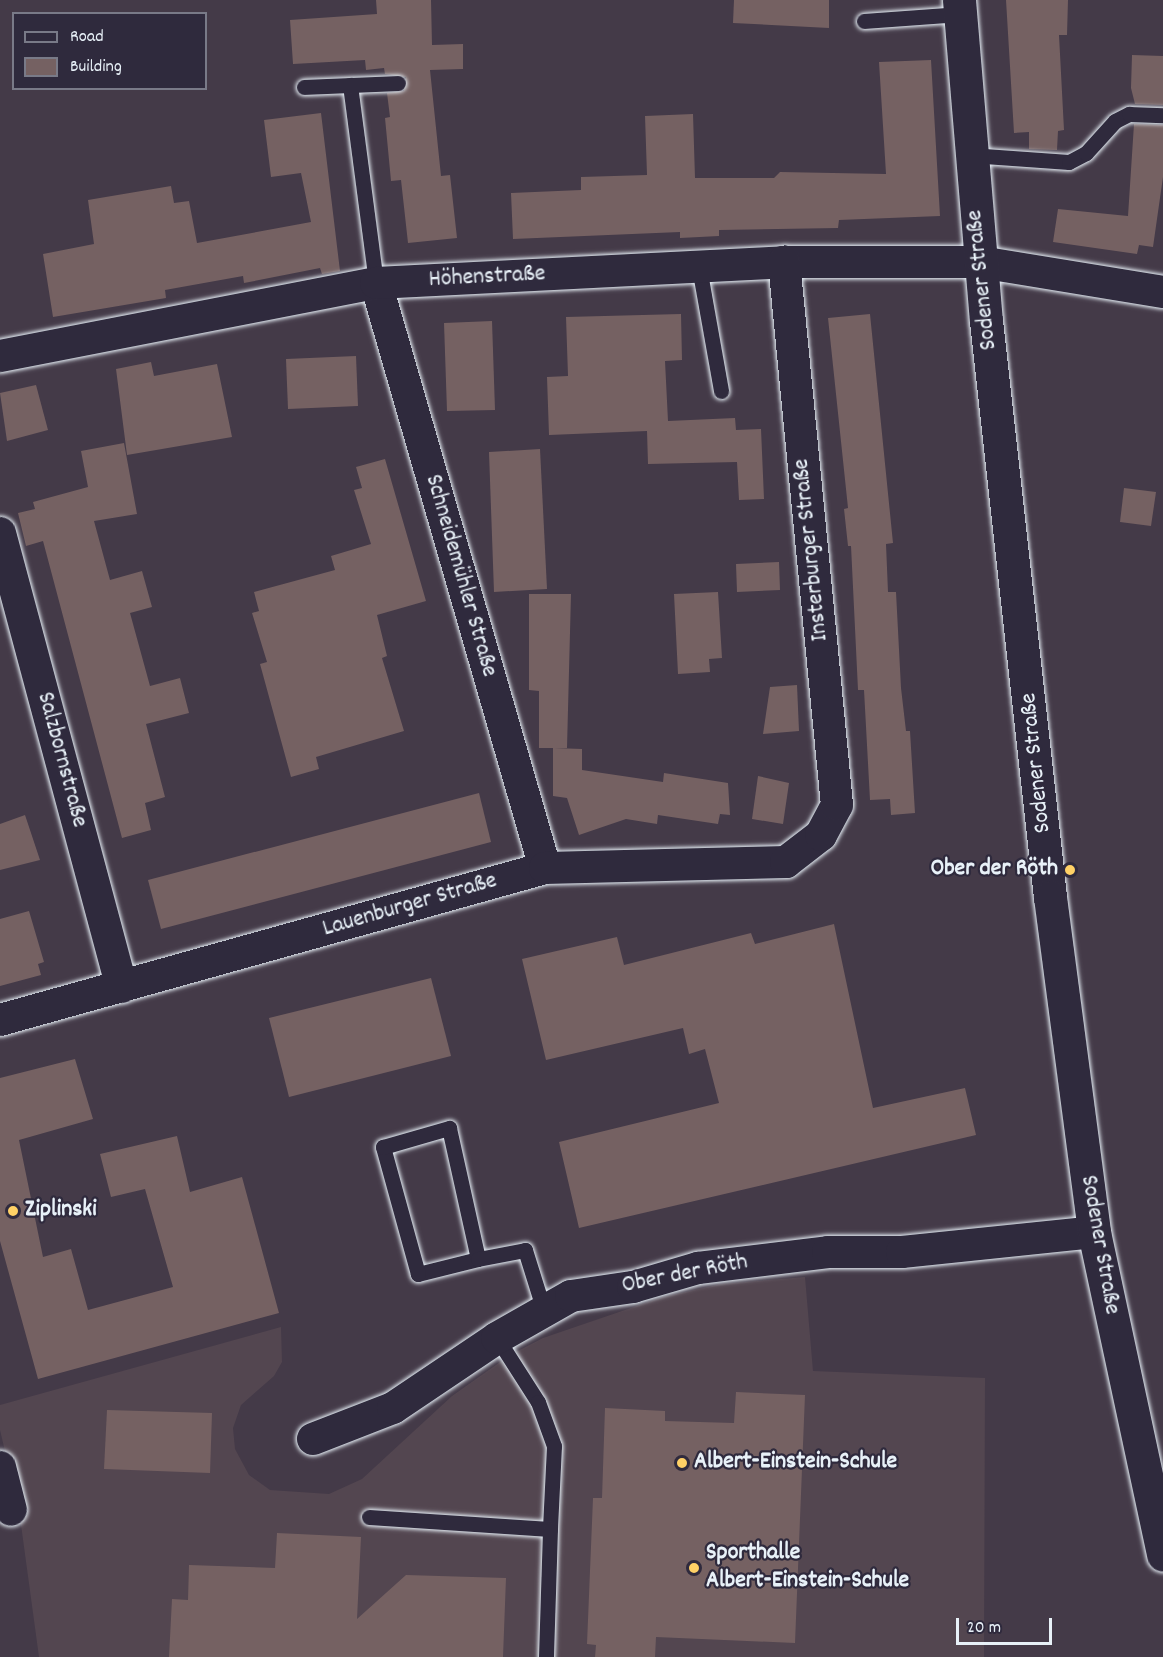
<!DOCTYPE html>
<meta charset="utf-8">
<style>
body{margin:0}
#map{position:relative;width:1163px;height:1657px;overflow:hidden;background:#443a48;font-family:Dekko,sans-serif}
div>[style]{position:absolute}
.built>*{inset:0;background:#534650}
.building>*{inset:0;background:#756162}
.roads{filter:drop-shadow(0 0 2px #e8f1f8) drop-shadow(0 0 2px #e8f1f8)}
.service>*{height:15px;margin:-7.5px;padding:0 7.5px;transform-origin:7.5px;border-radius:7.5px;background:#2f2a3d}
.minor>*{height:32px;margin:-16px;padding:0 16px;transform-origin:16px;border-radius:16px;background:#2f2a3d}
.tertiary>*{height:33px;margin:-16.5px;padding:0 16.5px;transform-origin:16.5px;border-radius:16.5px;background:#2f2a3d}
.dots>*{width:16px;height:16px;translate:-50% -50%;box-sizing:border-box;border:3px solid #2f2a3d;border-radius:50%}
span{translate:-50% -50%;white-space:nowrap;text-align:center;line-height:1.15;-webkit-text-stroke:4.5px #2f2a3d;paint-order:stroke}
.street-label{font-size:24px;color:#e8f1f8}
.poi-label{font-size:24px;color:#e8f1f8;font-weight:700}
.right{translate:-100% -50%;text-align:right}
.left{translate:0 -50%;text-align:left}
.legend{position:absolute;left:12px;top:12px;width:195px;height:78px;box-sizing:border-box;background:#2f2a3d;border:2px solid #797a88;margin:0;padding:8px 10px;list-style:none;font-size:18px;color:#e8f1f8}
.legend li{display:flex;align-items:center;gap:12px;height:30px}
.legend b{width:30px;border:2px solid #797a88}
.scale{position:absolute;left:956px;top:1618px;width:96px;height:27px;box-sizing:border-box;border:3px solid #e8f1f8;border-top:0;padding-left:8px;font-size:18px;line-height:21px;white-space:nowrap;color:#e8f1f8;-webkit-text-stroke:4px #2f2a3d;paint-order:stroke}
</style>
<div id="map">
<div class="built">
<i style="clip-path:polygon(805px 1277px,813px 1371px,985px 1378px,984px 1657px,39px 1657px,19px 1510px,0 1430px,0 1405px,281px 1327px,282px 1362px,274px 1376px,241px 1405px,233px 1428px,235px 1449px,249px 1475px,270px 1490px,329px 1494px,362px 1479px,452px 1396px,510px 1355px,543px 1338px,663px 1297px,721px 1284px)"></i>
</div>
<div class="building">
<i style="clip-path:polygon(376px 0,431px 0,432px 45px,463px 44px,463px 69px,430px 70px,441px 176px,450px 175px,457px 238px,408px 243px,401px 180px,391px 181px,385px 118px,390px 117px,387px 93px,404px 91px,406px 77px,385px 74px,384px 68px,366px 70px,365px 60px,293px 64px,290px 20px,377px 14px)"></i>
<i style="clip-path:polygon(734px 0,829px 0,829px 28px,733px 23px)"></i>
<i style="clip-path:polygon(1006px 0,1068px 0,1067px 35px,1059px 35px,1064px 130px,1058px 131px,1057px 150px,1029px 149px,1029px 132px,1014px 133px)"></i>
<i style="clip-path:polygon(1132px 55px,1163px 56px,1163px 105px,1135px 104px,1131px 88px)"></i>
<i style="clip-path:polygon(931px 60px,940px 216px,839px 220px,838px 228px,719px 230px,719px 236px,680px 238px,680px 232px,513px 239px,511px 193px,581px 190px,581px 177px,647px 175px,645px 116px,693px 114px,695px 178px,774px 178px,780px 172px,886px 174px,879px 62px)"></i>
<i style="clip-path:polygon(321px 113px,340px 271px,322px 274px,320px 268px,244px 283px,243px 276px,165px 290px,166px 298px,53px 317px,43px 254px,94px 244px,88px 200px,171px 186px,174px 203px,189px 201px,197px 243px,311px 222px,301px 173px,271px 177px,264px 120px)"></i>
<i style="clip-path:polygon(1134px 124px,1163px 125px,1163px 177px,1153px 247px,1139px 245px,1137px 254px,1053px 242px,1058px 209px,1128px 216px)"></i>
<i style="clip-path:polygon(681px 314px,682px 360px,665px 361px,668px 421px,735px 418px,736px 430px,761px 429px,764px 499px,739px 500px,737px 462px,648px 464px,647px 431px,549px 435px,547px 377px,568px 376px,566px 317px)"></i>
<i style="clip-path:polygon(870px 314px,893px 543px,886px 544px,888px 592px,896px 592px,901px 688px,906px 731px,910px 731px,915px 813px,891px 815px,890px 799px,870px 800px,864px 690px,858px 690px,851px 546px,848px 546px,844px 509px,848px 508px,828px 318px)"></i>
<i style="clip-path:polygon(492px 321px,495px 410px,447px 411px,444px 323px)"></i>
<i style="clip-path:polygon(356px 356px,358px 406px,288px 409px,286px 359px)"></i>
<i style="clip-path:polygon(151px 362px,154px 376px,217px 364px,232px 437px,127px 455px,116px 369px)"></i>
<i style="clip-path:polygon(36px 385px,48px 430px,7px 441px,0 393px)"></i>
<i style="clip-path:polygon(124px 443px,137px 514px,94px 521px,110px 580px,142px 571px,152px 607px,130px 613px,150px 686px,180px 678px,189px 713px,146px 724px,165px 797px,145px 803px,151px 830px,122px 838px,43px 541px,26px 546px,18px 513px,35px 509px,33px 502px,88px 487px,81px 451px)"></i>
<i style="clip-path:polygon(540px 449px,547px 589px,494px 592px,489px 452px)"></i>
<i style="clip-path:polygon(385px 459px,426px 601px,377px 615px,387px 656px,382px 658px,404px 731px,316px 757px,319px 769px,291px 777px,260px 664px,267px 662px,252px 613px,259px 611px,254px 592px,335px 570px,331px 556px,371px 544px,354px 490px,362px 488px,356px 467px)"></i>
<i style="clip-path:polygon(1124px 488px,1156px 492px,1151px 526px,1120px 522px)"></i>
<i style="clip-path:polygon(779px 562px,780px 590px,737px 592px,736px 564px)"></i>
<i style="clip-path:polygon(718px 592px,722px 658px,709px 659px,710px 672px,678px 674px,674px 594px)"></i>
<i style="clip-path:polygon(529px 594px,571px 594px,567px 748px,554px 748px,582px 749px,582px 770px,663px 782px,664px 773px,728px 783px,730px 815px,720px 814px,718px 824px,658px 815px,657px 824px,626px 819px,579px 835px,567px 798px,553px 796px,553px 748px,539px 748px,539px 691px,529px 690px)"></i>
<i style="clip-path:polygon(797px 685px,799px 731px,763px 734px,770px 687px)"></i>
<i style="clip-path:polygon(758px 776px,789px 783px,783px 824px,752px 819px)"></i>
<i style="clip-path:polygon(479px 793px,491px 842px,161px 929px,148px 880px)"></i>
<i style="clip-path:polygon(25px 815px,40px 860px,0 870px,0 824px)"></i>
<i style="clip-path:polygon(29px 911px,44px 962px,38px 964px,41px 975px,0 986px,0 919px)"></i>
<i style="clip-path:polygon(834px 924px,873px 1108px,965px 1088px,976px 1135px,579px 1228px,559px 1142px,719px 1103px,705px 1049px,689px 1054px,683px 1028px,546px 1060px,522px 959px,617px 937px,624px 965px,751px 933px,755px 944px)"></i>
<i style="clip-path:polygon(431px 978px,451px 1056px,289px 1097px,269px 1018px)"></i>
<i style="clip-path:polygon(75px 1059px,93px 1119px,19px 1140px,43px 1257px,71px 1249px,88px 1310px,173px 1287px,145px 1189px,111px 1197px,100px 1154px,177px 1136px,190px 1192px,242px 1177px,279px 1313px,38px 1379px,0 1241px,0 1078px)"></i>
<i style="clip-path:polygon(736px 1392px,805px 1395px,795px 1643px,656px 1637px,655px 1657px,595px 1657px,596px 1645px,587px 1644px,593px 1498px,602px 1498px,605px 1408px,665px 1411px,665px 1421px,734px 1423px)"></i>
<i style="clip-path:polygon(107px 1410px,212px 1413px,210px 1473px,104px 1469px)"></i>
<i style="clip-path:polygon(277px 1533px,361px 1537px,357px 1619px,406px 1575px,506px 1578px,503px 1657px,169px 1657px,172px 1599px,188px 1600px,189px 1565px,275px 1568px)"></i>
</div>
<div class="roads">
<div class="service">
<i style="left:864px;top:21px;width:96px;rotate:-4.2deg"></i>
<i style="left:350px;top:85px;width:200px;rotate:82.5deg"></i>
<i style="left:304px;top:87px;width:94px;rotate:-2.4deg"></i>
<i style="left:970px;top:155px;width:99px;rotate:4deg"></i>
<i style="left:1069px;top:162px;width:19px;rotate:-28deg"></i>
<i style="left:1086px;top:153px;width:43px;rotate:-47.8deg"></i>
<i style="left:1115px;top:121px;width:16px;rotate:-27deg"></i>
<i style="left:1129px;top:114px;width:34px;rotate:2deg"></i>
<i style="left:699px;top:267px;width:126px;rotate:79.9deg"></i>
<i style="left:478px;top:1259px;width:62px;rotate:166deg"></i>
<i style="left:418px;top:1274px;width:132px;rotate:-105.4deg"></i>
<i style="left:383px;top:1147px;width:69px;rotate:-16.1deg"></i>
<i style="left:449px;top:1128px;width:134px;rotate:77.5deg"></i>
<i style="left:478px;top:1259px;width:48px;rotate:-10.8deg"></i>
<i style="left:525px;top:1250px;width:64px;rotate:72.7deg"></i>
<i style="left:497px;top:1338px;width:76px;rotate:57.4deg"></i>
<i style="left:538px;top:1402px;width:47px;rotate:70deg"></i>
<i style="left:554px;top:1446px;width:83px;rotate:92.8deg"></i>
<i style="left:369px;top:1517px;width:181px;rotate:3.8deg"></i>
<i style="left:550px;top:1529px;width:128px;rotate:91.8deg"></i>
</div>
<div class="minor">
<i style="left:376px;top:283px;width:609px;rotate:73.89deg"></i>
<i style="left:0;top:356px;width:383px;rotate:-11deg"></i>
<i style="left:376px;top:283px;width:409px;rotate:-2.9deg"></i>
<i style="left:784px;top:262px;width:196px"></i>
<i style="left:980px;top:262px;width:185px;rotate:9.3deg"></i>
<i style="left:0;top:533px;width:470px;rotate:75deg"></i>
<i style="left:0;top:1020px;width:566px;rotate:-15.58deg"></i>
<i style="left:545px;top:868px;width:241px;rotate:-1.4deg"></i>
<i style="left:786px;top:862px;width:44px;rotate:-37.6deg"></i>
<i style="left:821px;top:835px;width:34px;rotate:-62deg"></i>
<i style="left:837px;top:805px;width:546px;rotate:-95.57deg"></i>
<i style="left:313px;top:1439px;width:86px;rotate:-21.2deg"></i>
<i style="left:393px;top:1408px;width:125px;rotate:-33.9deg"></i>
<i style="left:497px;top:1338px;width:85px;rotate:-29.6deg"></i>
<i style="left:571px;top:1296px;width:63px;rotate:-8.3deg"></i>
<i style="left:633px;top:1287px;width:68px;rotate:-16.3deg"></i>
<i style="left:698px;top:1268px;width:131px;rotate:-7deg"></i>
<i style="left:828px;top:1252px;width:74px"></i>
<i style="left:902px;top:1252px;width:193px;rotate:-5.9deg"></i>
<i style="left:0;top:1467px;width:44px;rotate:75.7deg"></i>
</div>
<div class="tertiary">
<i style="left:959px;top:0;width:322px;rotate:85.2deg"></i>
<i style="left:986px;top:321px;width:580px;rotate:83.66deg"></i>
<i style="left:1050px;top:897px;width:338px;rotate:82.5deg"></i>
<i style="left:1094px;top:1232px;width:330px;rotate:77.9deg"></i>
</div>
</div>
<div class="dots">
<i style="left:1070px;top:870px;background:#ffd166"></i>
<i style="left:13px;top:1211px;background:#ffd166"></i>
<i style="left:682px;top:1463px;background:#ffd166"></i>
<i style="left:694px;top:1568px;background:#ffd166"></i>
</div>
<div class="street-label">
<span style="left:487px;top:278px;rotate:-3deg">Höhenstraße</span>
<span style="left:983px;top:280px;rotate:-96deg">Sodener Straße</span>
<span style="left:812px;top:550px;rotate:-96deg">Insterburger Straße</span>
<span style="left:460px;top:576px;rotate:74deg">Schneidemühler Straße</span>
<span style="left:61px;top:760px;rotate:75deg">Salzbornstraße</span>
<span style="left:1037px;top:763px;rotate:-96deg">Sodener Straße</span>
<span style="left:410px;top:906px;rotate:-16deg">Lauenburger Straße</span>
<span style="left:1099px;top:1245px;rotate:80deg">Sodener Straße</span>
<span style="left:685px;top:1275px;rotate:-11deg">Ober der Röth</span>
</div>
<div class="poi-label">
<span class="right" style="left:1058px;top:870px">Ober der Röth</span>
<span class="left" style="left:25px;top:1211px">Ziplinski</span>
<span class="left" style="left:694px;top:1463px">Albert-Einstein-Schule</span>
<span class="left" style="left:706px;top:1568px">Sporthalle<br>Albert-Einstein-Schule</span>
</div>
<ul class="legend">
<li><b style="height:8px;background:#2f2a3d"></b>Road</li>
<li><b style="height:16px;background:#756162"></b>Building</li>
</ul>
<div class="scale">20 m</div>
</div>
